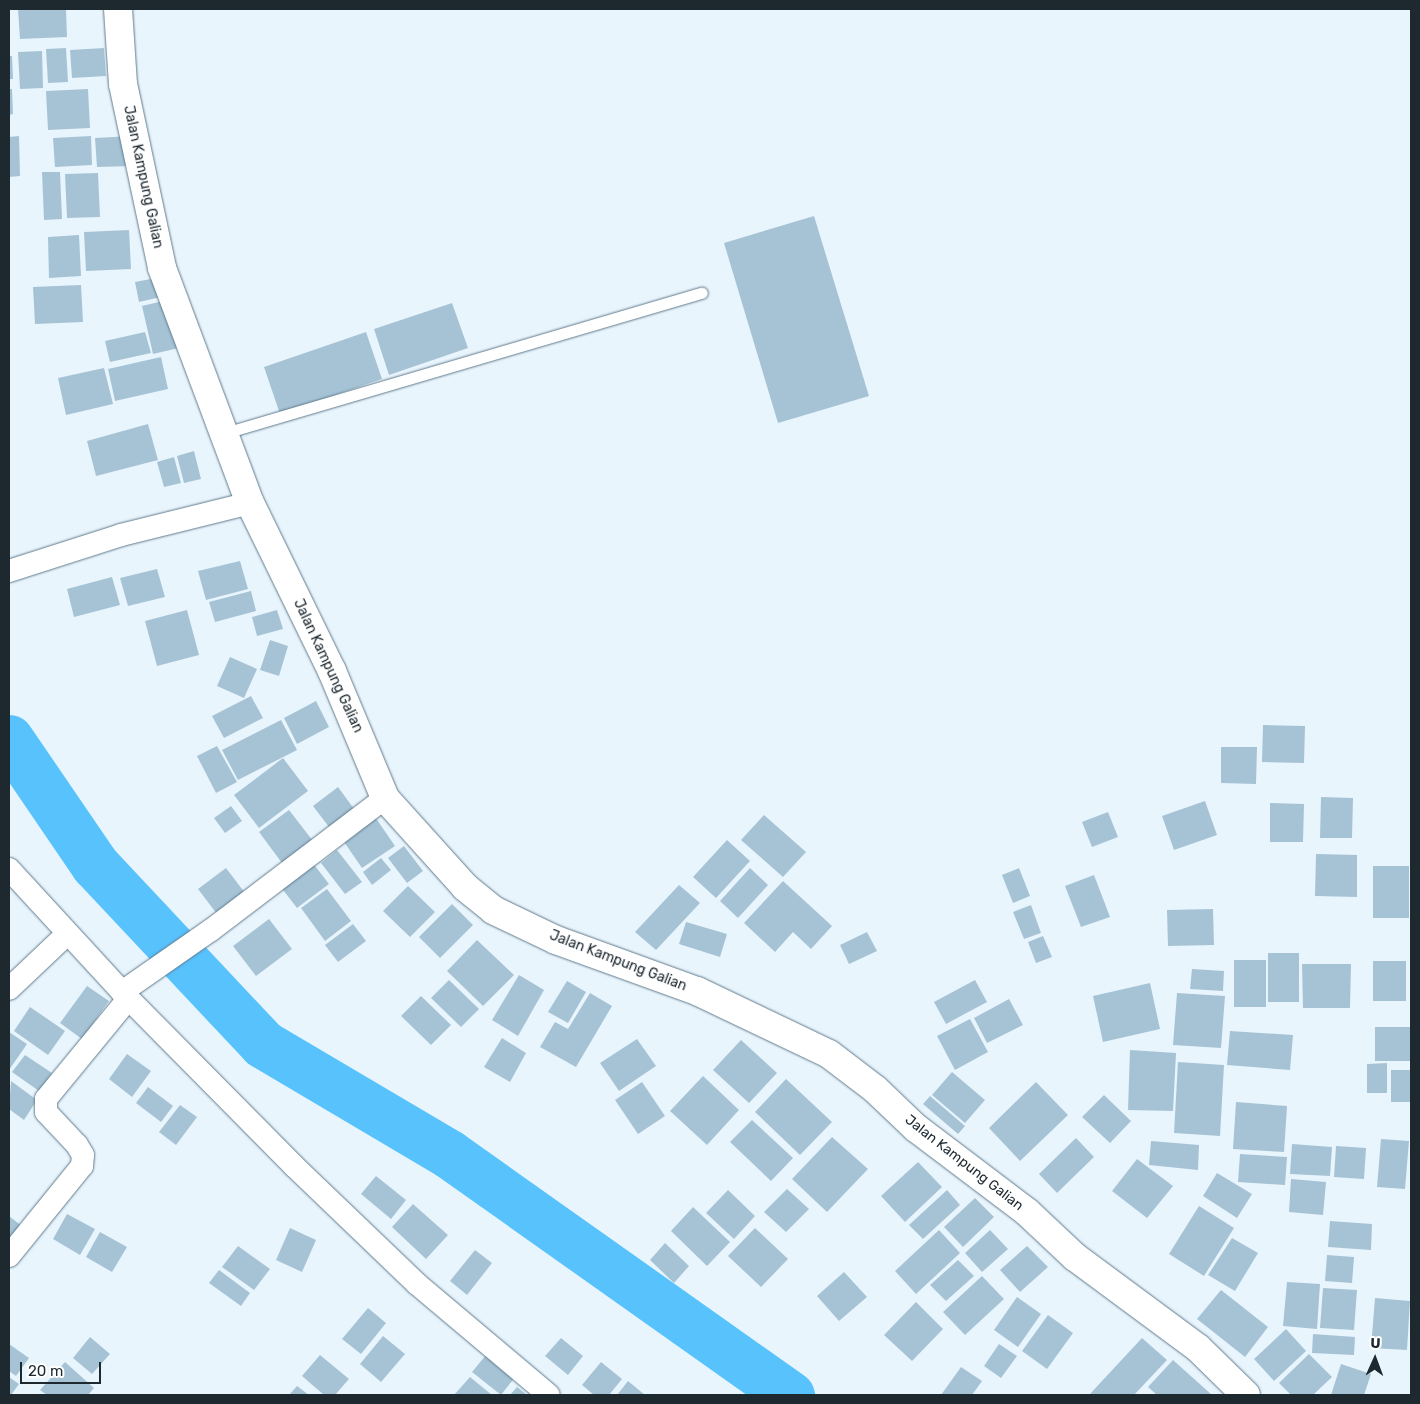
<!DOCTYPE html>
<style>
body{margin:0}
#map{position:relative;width:1420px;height:1404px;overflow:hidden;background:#e9f5fd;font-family:Rubik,sans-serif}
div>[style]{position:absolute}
.river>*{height:49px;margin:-24.5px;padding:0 24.5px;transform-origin:24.5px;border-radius:24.5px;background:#58c2fd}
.building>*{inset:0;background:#a6c3d6}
.roads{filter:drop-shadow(0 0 1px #5e7a8b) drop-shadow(0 0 1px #5e7a8b)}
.lane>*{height:11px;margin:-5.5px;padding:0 5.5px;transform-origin:5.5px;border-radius:5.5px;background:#fff}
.street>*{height:22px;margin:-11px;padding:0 11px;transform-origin:11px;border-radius:11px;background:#fff}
.secondary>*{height:28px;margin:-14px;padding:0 14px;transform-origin:14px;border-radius:14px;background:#fff}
span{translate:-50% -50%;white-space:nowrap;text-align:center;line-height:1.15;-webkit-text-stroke:4.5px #fff;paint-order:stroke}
.street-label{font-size:14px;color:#1d282f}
.frame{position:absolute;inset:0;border:10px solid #1d282f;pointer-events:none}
.north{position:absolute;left:1350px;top:1334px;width:50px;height:50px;-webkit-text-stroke:4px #fff;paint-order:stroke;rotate:2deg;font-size:14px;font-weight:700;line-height:20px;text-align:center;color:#1d282f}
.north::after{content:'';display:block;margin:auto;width:18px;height:22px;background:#1d282f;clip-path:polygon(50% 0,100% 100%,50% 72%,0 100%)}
.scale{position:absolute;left:20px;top:1362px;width:81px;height:22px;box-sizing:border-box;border:2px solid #1d282f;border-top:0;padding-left:6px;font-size:15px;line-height:18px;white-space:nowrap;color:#1d282f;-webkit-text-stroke:4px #fff;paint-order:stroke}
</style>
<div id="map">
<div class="river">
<i style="left:9px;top:739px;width:153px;rotate:55.7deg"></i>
<i style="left:95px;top:865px;width:245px;rotate:46.8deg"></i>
<i style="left:263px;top:1044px;width:216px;rotate:30.6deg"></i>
<i style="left:449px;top:1154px;width:418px;rotate:35.3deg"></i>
</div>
<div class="building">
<i style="clip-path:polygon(18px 9px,66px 9px,67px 37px,20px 39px)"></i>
<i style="clip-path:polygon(66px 48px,68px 82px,48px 83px,46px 49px)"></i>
<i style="clip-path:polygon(104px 48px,106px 76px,72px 78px,70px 50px)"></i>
<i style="clip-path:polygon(42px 51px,43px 88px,20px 89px,18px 52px)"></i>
<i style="clip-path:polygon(9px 56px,12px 56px,13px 79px,9px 79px)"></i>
<i style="clip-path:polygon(9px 89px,12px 89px,13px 114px,9px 115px)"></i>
<i style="clip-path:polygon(88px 89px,90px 128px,48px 130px,46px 91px)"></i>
<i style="clip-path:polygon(19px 136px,20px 176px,9px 177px,9px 137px)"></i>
<i style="clip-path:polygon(91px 136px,92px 165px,55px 167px,53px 138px)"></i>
<i style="clip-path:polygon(132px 136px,133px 166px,97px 167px,95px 138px)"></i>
<i style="clip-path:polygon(42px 172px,60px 172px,62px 219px,44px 220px)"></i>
<i style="clip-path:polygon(98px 173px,100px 217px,67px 218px,65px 174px)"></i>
<i style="clip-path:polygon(814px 216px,869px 396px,778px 423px,724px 243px)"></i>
<i style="clip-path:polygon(129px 230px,131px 269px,86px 271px,84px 232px)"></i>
<i style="clip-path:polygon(79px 235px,81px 276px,49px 278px,48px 237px)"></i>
<i style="clip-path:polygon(161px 277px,165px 296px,139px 302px,135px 282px)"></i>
<i style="clip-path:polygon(81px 285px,83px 322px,35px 324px,33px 287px)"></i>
<i style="clip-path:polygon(172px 299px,183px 347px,153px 354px,142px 306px)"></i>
<i style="clip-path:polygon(452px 303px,468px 348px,389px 375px,374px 329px)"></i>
<i style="clip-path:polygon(145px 332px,151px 353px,110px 362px,105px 341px)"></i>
<i style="clip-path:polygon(366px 332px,382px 379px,280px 414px,264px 367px)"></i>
<i style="clip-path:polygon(161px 357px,168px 389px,115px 401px,108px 369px)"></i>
<i style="clip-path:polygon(104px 368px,113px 404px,66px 415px,58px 378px)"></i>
<i style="clip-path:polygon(148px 424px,158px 460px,96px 476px,87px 441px)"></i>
<i style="clip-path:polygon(194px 451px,201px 479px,184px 483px,177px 456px)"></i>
<i style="clip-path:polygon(174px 457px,181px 483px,164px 487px,157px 462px)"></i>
<i style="clip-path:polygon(240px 561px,248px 589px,206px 600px,198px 571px)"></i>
<i style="clip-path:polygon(157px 569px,165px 597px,128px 606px,120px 578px)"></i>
<i style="clip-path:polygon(112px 577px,120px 605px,74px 617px,67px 589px)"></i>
<i style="clip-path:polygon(251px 591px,256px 611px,215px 622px,209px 602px)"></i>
<i style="clip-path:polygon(187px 610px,199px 655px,157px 666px,145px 621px)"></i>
<i style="clip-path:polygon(277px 610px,283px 629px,257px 636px,252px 617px)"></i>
<i style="clip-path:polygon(270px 640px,288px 646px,279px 676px,260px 670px)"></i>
<i style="clip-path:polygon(230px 657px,257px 669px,244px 698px,217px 686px)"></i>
<i style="clip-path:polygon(251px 696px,263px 718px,224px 738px,212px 716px)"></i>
<i style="clip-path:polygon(316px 701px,329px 727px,297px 744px,284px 718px)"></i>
<i style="clip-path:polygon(281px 720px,297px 750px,238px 780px,222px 750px)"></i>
<i style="clip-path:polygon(1263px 725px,1305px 726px,1304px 763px,1262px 762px)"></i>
<i style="clip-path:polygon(217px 746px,237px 782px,216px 793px,197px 756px)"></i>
<i style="clip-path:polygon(1221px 747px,1257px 747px,1256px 784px,1221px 783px)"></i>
<i style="clip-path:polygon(283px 758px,308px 791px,259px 828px,234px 795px)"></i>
<i style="clip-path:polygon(338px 787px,357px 813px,332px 831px,313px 806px)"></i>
<i style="clip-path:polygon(1321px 797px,1353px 798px,1352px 838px,1320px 838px)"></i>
<i style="clip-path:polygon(1205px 801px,1217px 835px,1174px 850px,1162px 816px)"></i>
<i style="clip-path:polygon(1270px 803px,1304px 804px,1303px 842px,1270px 842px)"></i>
<i style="clip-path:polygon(231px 806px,242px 821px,225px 833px,214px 818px)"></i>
<i style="clip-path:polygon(289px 810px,313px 841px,282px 863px,259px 832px)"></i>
<i style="clip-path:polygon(1108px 812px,1118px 837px,1092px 847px,1082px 822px)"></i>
<i style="clip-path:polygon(373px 814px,395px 846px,362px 868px,340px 836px)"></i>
<i style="clip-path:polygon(764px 815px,806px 852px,783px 877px,741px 840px)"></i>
<i style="clip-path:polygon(727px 840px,750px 861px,716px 898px,693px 877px)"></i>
<i style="clip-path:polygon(404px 846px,423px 871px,407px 883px,388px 858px)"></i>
<i style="clip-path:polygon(337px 850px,362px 882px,345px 894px,321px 863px)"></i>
<i style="clip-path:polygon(1316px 854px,1357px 855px,1357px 897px,1315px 896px)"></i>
<i style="clip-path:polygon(381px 858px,391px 870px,372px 885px,363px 872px)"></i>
<i style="clip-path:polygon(312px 862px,329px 884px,297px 908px,280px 886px)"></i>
<i style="clip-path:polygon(1373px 866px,1409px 866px,1409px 918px,1373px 918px)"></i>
<i style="clip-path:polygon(226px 868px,248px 897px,220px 918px,198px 889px)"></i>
<i style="clip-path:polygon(750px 868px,768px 885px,738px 918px,720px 901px)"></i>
<i style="clip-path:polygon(1019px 868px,1030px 896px,1013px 903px,1002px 875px)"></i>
<i style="clip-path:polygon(1094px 875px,1110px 917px,1081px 927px,1065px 886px)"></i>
<i style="clip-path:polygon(783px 881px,832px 926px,811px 949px,793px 932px,775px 952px,744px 923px)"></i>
<i style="clip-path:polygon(679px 885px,700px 903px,656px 950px,635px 932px)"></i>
<i style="clip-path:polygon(408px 886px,435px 912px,410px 937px,383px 911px)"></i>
<i style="clip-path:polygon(327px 889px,351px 921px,325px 941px,301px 908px)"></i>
<i style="clip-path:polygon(452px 904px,473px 925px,440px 958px,419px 937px)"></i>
<i style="clip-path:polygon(1031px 905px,1041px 933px,1024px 939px,1013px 912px)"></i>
<i style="clip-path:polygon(1213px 909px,1214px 945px,1168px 946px,1167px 910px)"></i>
<i style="clip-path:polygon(269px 919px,292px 949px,256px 976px,233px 946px)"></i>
<i style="clip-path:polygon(686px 922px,727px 934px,720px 957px,679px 944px)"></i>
<i style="clip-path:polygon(353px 924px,366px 941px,338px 962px,325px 945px)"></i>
<i style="clip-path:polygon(867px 932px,877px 951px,849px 964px,840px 945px)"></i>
<i style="clip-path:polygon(1043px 936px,1052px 957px,1036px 963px,1028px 942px)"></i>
<i style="clip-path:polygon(477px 940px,514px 975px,483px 1006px,447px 971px)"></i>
<i style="clip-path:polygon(1268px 953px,1299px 953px,1299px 1002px,1268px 1002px)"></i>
<i style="clip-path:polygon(1234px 960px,1266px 960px,1266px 1007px,1234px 1007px)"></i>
<i style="clip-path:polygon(1373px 961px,1406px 961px,1406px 1001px,1373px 1001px)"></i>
<i style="clip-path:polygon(1302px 964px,1351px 964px,1350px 1008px,1303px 1008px)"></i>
<i style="clip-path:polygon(1192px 969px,1224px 971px,1223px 991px,1190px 989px)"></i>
<i style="clip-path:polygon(519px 975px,544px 990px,518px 1036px,492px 1020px)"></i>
<i style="clip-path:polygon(449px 980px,479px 1009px,461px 1027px,431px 998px)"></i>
<i style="clip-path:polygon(975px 980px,987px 1002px,946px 1024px,934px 1002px)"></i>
<i style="clip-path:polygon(567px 981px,586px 992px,568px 1023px,548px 1012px)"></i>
<i style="clip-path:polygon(1150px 983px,1160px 1029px,1103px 1042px,1093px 996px)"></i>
<i style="clip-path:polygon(87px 986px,109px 1001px,82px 1039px,60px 1023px)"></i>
<i style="clip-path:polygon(590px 993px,612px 1006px,576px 1067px,540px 1047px,555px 1022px,568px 1029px)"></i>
<i style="clip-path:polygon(1177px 993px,1225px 996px,1221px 1048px,1173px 1045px)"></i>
<i style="clip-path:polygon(421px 996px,451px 1025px,431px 1045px,401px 1016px)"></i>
<i style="clip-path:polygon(1009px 999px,1023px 1025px,987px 1043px,974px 1018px)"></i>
<i style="clip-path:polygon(30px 1007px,65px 1031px,48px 1055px,14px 1031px)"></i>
<i style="clip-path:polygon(970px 1019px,988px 1052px,955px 1070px,937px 1036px)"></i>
<i style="clip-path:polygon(1375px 1027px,1411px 1027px,1411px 1061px,1375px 1061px)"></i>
<i style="clip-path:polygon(1230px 1031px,1293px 1035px,1290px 1070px,1227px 1065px)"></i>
<i style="clip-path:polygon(9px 1032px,27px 1044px,9px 1070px)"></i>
<i style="clip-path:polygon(502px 1038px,526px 1053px,510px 1082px,484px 1067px)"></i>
<i style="clip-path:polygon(637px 1039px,656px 1066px,619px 1091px,600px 1063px)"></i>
<i style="clip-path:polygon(741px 1040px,777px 1073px,749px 1103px,713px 1070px)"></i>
<i style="clip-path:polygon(1130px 1050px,1176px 1053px,1173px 1111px,1128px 1110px)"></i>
<i style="clip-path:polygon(127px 1054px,151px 1071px,132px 1097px,109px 1079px)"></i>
<i style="clip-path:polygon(25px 1055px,52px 1073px,39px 1091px,12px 1072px)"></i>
<i style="clip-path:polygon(1178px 1062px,1224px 1065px,1220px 1136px,1174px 1133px)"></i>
<i style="clip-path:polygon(1387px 1063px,1387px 1093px,1367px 1093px,1367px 1064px)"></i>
<i style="clip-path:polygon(1391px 1070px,1411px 1070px,1411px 1102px,1391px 1102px)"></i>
<i style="clip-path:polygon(952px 1072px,985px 1100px,965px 1123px,932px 1095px)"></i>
<i style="clip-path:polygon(703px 1076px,739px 1110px,707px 1145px,670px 1111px)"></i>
<i style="clip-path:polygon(786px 1079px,832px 1122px,800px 1155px,755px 1112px)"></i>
<i style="clip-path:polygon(11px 1081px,37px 1100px,24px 1120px,9px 1109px)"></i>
<i style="clip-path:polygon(642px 1082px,665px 1116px,638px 1134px,615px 1100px)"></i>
<i style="clip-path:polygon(1036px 1082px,1068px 1115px,1020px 1161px,989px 1128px)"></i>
<i style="clip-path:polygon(148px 1087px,173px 1106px,161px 1122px,136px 1103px)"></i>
<i style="clip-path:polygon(1104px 1095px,1131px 1121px,1110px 1143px,1082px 1117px)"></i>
<i style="clip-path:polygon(930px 1096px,965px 1126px,958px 1134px,923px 1104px)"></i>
<i style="clip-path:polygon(1236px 1102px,1287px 1106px,1284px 1152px,1233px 1149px)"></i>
<i style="clip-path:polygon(180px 1105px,197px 1117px,176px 1145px,159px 1132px)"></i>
<i style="clip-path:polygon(752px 1120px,793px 1158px,771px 1181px,730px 1142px)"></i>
<i style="clip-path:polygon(832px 1137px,868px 1169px,827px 1212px,792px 1179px)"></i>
<i style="clip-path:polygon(1076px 1138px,1094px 1157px,1057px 1193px,1039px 1174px)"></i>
<i style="clip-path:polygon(1381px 1139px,1409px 1141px,1405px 1189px,1377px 1187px)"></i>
<i style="clip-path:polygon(1151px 1141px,1199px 1145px,1198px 1170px,1149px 1165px)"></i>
<i style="clip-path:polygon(1292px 1144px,1332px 1147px,1330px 1176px,1290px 1174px)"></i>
<i style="clip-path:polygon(1336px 1146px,1366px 1148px,1364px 1179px,1334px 1177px)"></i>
<i style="clip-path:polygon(1240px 1154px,1287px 1157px,1285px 1185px,1238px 1182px)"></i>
<i style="clip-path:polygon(1137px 1159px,1173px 1186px,1147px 1218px,1112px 1191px)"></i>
<i style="clip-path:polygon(918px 1162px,942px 1187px,905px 1222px,881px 1196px)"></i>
<i style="clip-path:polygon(1217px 1173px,1252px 1194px,1237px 1218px,1203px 1196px)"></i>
<i style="clip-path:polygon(376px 1176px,406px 1200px,391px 1219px,361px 1194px)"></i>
<i style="clip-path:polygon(1291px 1179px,1326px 1182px,1323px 1215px,1289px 1212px)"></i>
<i style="clip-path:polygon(787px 1189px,809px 1209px,786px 1232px,764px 1212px)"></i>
<i style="clip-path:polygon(728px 1190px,755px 1216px,734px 1239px,706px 1213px)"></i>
<i style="clip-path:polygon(947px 1190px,960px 1205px,923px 1239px,909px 1225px)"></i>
<i style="clip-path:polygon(975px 1198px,994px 1217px,963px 1247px,944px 1227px)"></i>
<i style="clip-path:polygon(413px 1204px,448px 1235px,426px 1259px,392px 1227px)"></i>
<i style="clip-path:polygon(1199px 1206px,1234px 1228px,1204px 1276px,1169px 1254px)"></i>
<i style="clip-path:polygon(693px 1207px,730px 1242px,707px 1266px,671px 1231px)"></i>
<i style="clip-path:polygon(67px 1214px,95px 1229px,80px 1255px,53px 1239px)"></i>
<i style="clip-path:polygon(9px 1216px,27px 1230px,9px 1246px)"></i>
<i style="clip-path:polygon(1330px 1221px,1372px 1224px,1371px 1250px,1328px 1247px)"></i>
<i style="clip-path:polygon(290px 1228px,316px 1240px,302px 1272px,276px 1260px)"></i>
<i style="clip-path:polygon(755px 1228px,788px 1259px,761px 1287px,728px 1256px)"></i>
<i style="clip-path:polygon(939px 1230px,960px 1253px,916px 1294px,895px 1271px)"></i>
<i style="clip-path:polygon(990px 1230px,1008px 1249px,982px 1272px,965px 1253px)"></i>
<i style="clip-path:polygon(100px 1232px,127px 1247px,112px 1272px,86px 1257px)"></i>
<i style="clip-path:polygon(1232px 1238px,1258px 1253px,1235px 1291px,1208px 1275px)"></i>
<i style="clip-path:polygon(665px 1243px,689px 1266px,674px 1283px,650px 1260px)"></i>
<i style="clip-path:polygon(238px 1246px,270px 1269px,254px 1290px,222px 1267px)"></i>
<i style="clip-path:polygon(1027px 1246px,1048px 1267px,1020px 1292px,1000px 1270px)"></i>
<i style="clip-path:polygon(475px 1250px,492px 1263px,467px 1295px,450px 1281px)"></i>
<i style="clip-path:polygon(1327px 1255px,1354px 1257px,1352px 1283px,1325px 1281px)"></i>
<i style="clip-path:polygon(958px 1260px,974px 1276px,946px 1301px,930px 1285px)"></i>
<i style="clip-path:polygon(219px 1270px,250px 1293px,241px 1306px,209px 1283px)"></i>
<i style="clip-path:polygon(844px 1272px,867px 1297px,839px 1321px,817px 1296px)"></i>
<i style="clip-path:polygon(982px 1276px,1004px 1299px,965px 1335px,943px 1312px)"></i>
<i style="clip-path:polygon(1287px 1282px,1320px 1284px,1317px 1329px,1283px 1326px)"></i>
<i style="clip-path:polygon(1323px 1288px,1357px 1290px,1354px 1330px,1320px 1328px)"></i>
<i style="clip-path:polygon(1221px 1290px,1268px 1327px,1245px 1357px,1197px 1319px)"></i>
<i style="clip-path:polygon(1017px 1297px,1041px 1314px,1018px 1347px,994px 1330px)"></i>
<i style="clip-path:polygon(1375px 1298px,1410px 1301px,1407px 1350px,1371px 1348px)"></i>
<i style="clip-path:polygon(916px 1302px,943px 1329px,912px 1361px,884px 1335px)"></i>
<i style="clip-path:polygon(368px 1308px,386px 1323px,361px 1354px,342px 1339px)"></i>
<i style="clip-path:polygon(1048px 1315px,1073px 1333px,1047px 1369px,1022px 1351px)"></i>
<i style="clip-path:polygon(1286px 1329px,1306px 1351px,1274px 1381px,1254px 1359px)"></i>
<i style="clip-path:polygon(1313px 1334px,1355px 1337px,1354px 1355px,1312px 1353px)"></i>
<i style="clip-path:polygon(383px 1336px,405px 1354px,381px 1382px,360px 1364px)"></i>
<i style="clip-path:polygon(90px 1337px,110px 1354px,92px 1374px,73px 1358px)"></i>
<i style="clip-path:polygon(561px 1338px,583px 1356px,568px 1375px,545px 1356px)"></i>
<i style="clip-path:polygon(1142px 1338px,1167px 1360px,1134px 1395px,1089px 1395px)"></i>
<i style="clip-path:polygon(9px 1344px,29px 1358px,16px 1376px,9px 1371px)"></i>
<i style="clip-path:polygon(999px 1344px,1017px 1356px,1001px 1378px,984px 1366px)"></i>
<i style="clip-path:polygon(491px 1349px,519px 1372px,501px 1395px,472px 1372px)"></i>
<i style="clip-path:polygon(1309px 1354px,1332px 1377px,1313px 1395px,1291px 1395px,1279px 1383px)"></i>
<i style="clip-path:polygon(320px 1355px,349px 1379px,335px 1395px,324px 1395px,302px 1376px)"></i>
<i style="clip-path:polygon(1173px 1360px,1212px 1395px,1157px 1395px,1148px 1387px)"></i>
<i style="clip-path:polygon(65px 1362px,94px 1388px,88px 1395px,47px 1395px,40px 1390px)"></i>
<i style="clip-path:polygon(601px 1362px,622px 1379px,609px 1395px,594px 1395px,582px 1385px)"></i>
<i style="clip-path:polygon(1341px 1364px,1371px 1374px,1364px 1395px,1331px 1395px)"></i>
<i style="clip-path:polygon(961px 1367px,982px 1381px,972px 1395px,941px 1395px)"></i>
<i style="clip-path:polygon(9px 1377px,19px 1384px,11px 1395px,9px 1395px)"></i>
<i style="clip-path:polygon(470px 1377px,492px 1395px,454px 1395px)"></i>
<i style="clip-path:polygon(628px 1381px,645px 1395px,617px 1395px)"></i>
<i style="clip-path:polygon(297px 1386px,309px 1395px,289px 1395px)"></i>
<i style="clip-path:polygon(517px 1387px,527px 1395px,510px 1395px)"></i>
</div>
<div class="roads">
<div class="lane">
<i style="left:225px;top:433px;width:497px;rotate:-16.4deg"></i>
</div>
<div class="street">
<i style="left:9px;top:571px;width:118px;rotate:-17.8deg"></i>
<i style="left:121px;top:535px;width:133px;rotate:-13.9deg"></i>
<i style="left:9px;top:869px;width:167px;rotate:47.4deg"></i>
<i style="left:122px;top:992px;width:245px;rotate:45.3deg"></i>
<i style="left:294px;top:1166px;width:170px;rotate:43.8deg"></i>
<i style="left:417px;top:1284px;width:172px;rotate:40.1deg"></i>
<i style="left:9px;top:989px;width:80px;rotate:-43.5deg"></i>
<i style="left:122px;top:992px;width:108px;rotate:-34.9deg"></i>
<i style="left:211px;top:930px;width:218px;rotate:-37.2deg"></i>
<i style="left:9px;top:1256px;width:116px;rotate:-51deg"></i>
<i style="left:82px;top:1166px;width:11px;rotate:-85deg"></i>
<i style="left:83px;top:1155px;width:12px;rotate:-121deg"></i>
<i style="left:77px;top:1145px;width:45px;rotate:-133.2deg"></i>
<i style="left:46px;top:1112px;width:13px;rotate:-90deg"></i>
<i style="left:46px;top:1099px;width:129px;rotate:-50.6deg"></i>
</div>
<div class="secondary">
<i style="left:118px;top:9px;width:75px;rotate:86.2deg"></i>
<i style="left:123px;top:84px;width:188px;rotate:78deg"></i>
<i style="left:162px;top:268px;width:251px;rotate:69.5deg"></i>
<i style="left:250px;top:503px;width:187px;rotate:64deg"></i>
<i style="left:332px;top:671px;width:138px;rotate:67.3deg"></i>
<i style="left:385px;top:798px;width:120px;rotate:48deg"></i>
<i style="left:465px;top:887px;width:36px;rotate:39deg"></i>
<i style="left:493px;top:910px;width:70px;rotate:25.5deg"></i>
<i style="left:556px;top:940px;width:150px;rotate:19.9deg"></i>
<i style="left:697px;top:991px;width:146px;rotate:25.5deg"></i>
<i style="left:829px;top:1054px;width:58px;rotate:37.3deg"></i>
<i style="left:875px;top:1089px;width:57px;rotate:43.6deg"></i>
<i style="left:916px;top:1128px;width:139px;rotate:37.1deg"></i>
<i style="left:1027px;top:1212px;width:66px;rotate:43.2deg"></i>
<i style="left:1075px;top:1257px;width:153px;rotate:36.5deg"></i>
<i style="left:1198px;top:1348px;width:67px;rotate:44.4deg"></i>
</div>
</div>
<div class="street-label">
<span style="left:143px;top:177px;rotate:78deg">Jalan Kampung Galian</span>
<span style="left:328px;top:666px;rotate:65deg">Jalan Kampung Galian</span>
<span style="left:618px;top:961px;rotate:21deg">Jalan Kampung Galian</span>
<span style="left:964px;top:1163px;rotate:38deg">Jalan Kampung Galian</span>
</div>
<div class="frame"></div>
<div class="north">U</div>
<div class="scale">20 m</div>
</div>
